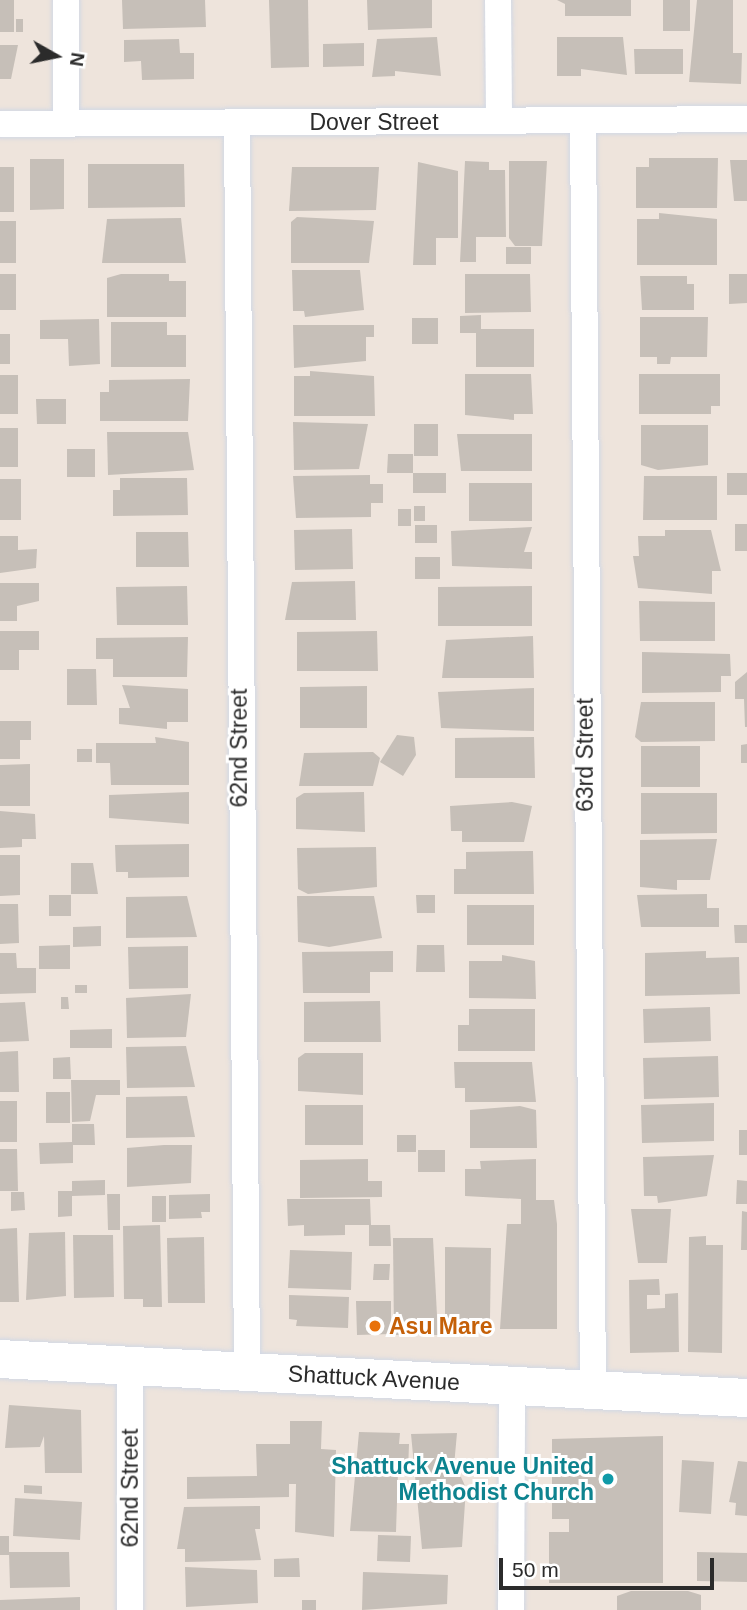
<!DOCTYPE html>
<style>
body{margin:0}
#map{position:relative;width:747px;height:1610px;overflow:hidden;background:#eee4dc;font-family:Arial,sans-serif}
div>[style]{position:absolute}
.building>*{inset:0;background:#c6bfb8}
.roads{filter:drop-shadow(0 0 2px #d1d8e5) drop-shadow(0 0 2px #d1d8e5)}
.street>*{height:26px;margin:-13px;padding:0 13px;transform-origin:13px;border-radius:13px;background:#fff}
.secondary>*{height:38px;margin:-19px;padding:0 19px;transform-origin:19px;border-radius:19px;background:#fff}
.dots>*{width:19px;height:19px;translate:-50% -50%;box-sizing:border-box;border:4px solid #fff;border-radius:50%}
span{translate:-50% -50%;white-space:nowrap;text-align:center;line-height:1.15;-webkit-text-stroke:6px #fff;paint-order:stroke}
.street-label{font-size:23px;color:#2b2b2b}
.food-label{font-size:23px;color:#c56008;font-weight:700}
.left{translate:0 -50%;text-align:left}
.culture-label{font-size:23px;color:#0d838f;font-weight:700}
.right{translate:-100% -50%;text-align:right}
.north{position:absolute;left:21px;top:21px;width:70px;height:70px;-webkit-text-stroke:5px #fff;paint-order:stroke;rotate:99deg;font-size:19px;font-weight:700;line-height:28px;text-align:center;color:#2b2b2b}
.north::after{content:'';display:block;margin:auto;width:24px;height:32px;background:#2b2b2b;clip-path:polygon(50% 0,100% 100%,50% 72%,0 100%)}
.scale{position:absolute;left:499px;top:1558px;width:215px;height:32px;box-sizing:border-box;border:4px solid #2b2b2b;border-top:0;padding-left:9px;font-size:21px;line-height:24px;white-space:nowrap;color:#2b2b2b;-webkit-text-stroke:5px #fff;paint-order:stroke}
</style>
<div id="map">
<div class="building">
<i style="clip-path:polygon(0 0,14px 0,14px 32px,0 32px)"></i>
<i style="clip-path:polygon(122px 0,205px 0,206px 27px,123px 29px)"></i>
<i style="clip-path:polygon(269px 0,308px 0,309px 67px,271px 68px)"></i>
<i style="clip-path:polygon(367px 0,432px 0,432px 28px,368px 30px)"></i>
<i style="clip-path:polygon(557px 0,631px 0,631px 16px,565px 16px,565px 4px)"></i>
<i style="clip-path:polygon(663px 0,690px 0,690px 31px,663px 31px)"></i>
<i style="clip-path:polygon(697px 0,733px 0,733px 53px,742px 53px,741px 84px,689px 82px)"></i>
<i style="clip-path:polygon(16px 19px,23px 19px,23px 32px,16px 32px)"></i>
<i style="clip-path:polygon(437px 37px,441px 76px,395px 71px,395px 76px,372px 77px,377px 39px)"></i>
<i style="clip-path:polygon(557px 37px,623px 37px,627px 75px,581px 69px,581px 76px,557px 76px)"></i>
<i style="clip-path:polygon(179px 39px,180px 53px,194px 53px,194px 79px,142px 80px,141px 61px,124px 62px,124px 40px)"></i>
<i style="clip-path:polygon(364px 43px,364px 66px,323px 67px,323px 44px)"></i>
<i style="clip-path:polygon(0 45px,18px 45px,11px 79px,0 79px)"></i>
<i style="clip-path:polygon(634px 49px,683px 49px,683px 74px,635px 74px)"></i>
<i style="clip-path:polygon(649px 158px,718px 158px,717px 208px,636px 208px,636px 167px,649px 167px)"></i>
<i style="clip-path:polygon(30px 159px,64px 159px,64px 209px,30px 210px)"></i>
<i style="clip-path:polygon(730px 160px,747px 160px,747px 201px,734px 201px)"></i>
<i style="clip-path:polygon(465px 161px,489px 162px,489px 170px,505px 170px,506px 237px,476px 237px,476px 262px,460px 262px)"></i>
<i style="clip-path:polygon(509px 161px,547px 161px,542px 246px,515px 246px,509px 238px)"></i>
<i style="clip-path:polygon(418px 162px,458px 171px,458px 238px,436px 238px,436px 265px,413px 265px)"></i>
<i style="clip-path:polygon(88px 164px,184px 164px,185px 207px,88px 208px)"></i>
<i style="clip-path:polygon(0 167px,14px 167px,14px 212px,0 212px)"></i>
<i style="clip-path:polygon(292px 167px,379px 167px,376px 210px,289px 211px)"></i>
<i style="clip-path:polygon(659px 213px,717px 219px,717px 265px,637px 265px,637px 219px,659px 219px)"></i>
<i style="clip-path:polygon(297px 217px,374px 221px,369px 263px,291px 263px,291px 222px)"></i>
<i style="clip-path:polygon(181px 218px,186px 263px,102px 263px,107px 219px)"></i>
<i style="clip-path:polygon(0 221px,16px 221px,16px 263px,0 263px)"></i>
<i style="clip-path:polygon(506px 247px,531px 247px,531px 264px,506px 264px)"></i>
<i style="clip-path:polygon(292px 270px,360px 270px,364px 310px,305px 317px,304px 311px,293px 311px)"></i>
<i style="clip-path:polygon(0 274px,16px 274px,16px 310px,0 310px)"></i>
<i style="clip-path:polygon(121px 274px,169px 274px,169px 281px,186px 281px,186px 317px,107px 317px,107px 278px)"></i>
<i style="clip-path:polygon(465px 274px,530px 274px,531px 312px,465px 313px)"></i>
<i style="clip-path:polygon(729px 274px,747px 274px,747px 303px,729px 304px)"></i>
<i style="clip-path:polygon(640px 276px,687px 276px,687px 284px,694px 284px,694px 310px,642px 310px)"></i>
<i style="clip-path:polygon(481px 315px,481px 329px,534px 329px,534px 367px,476px 367px,476px 333px,460px 333px,460px 316px)"></i>
<i style="clip-path:polygon(640px 317px,708px 317px,707px 357px,671px 357px,670px 364px,657px 364px,657px 357px,640px 357px)"></i>
<i style="clip-path:polygon(412px 318px,438px 318px,438px 344px,412px 344px)"></i>
<i style="clip-path:polygon(99px 319px,100px 364px,69px 366px,68px 339px,40px 339px,40px 320px)"></i>
<i style="clip-path:polygon(111px 322px,167px 322px,167px 335px,186px 335px,186px 367px,111px 367px)"></i>
<i style="clip-path:polygon(293px 325px,374px 325px,374px 337px,366px 337px,366px 361px,294px 368px)"></i>
<i style="clip-path:polygon(0 334px,10px 334px,10px 364px,0 364px)"></i>
<i style="clip-path:polygon(310px 371px,374px 376px,375px 416px,294px 416px,294px 376px,310px 376px)"></i>
<i style="clip-path:polygon(465px 374px,531px 374px,533px 414px,514px 414px,514px 420px,465px 415px)"></i>
<i style="clip-path:polygon(639px 374px,720px 374px,720px 406px,711px 406px,711px 414px,639px 414px)"></i>
<i style="clip-path:polygon(0 375px,18px 375px,18px 414px,0 414px)"></i>
<i style="clip-path:polygon(190px 379px,188px 421px,100px 421px,100px 392px,109px 392px,109px 380px)"></i>
<i style="clip-path:polygon(36px 399px,66px 399px,66px 424px,37px 424px)"></i>
<i style="clip-path:polygon(293px 422px,368px 424px,359px 469px,294px 470px)"></i>
<i style="clip-path:polygon(414px 424px,438px 424px,438px 456px,414px 456px)"></i>
<i style="clip-path:polygon(641px 425px,708px 425px,708px 465px,658px 470px,641px 465px)"></i>
<i style="clip-path:polygon(0 428px,18px 428px,18px 467px,0 467px)"></i>
<i style="clip-path:polygon(107px 432px,188px 432px,194px 470px,108px 475px)"></i>
<i style="clip-path:polygon(457px 434px,532px 434px,532px 471px,461px 471px)"></i>
<i style="clip-path:polygon(67px 449px,95px 449px,95px 477px,67px 477px)"></i>
<i style="clip-path:polygon(388px 454px,413px 454px,413px 473px,387px 473px)"></i>
<i style="clip-path:polygon(413px 473px,446px 473px,446px 493px,413px 493px)"></i>
<i style="clip-path:polygon(727px 473px,747px 473px,747px 495px,727px 495px)"></i>
<i style="clip-path:polygon(370px 475px,370px 484px,383px 484px,383px 503px,371px 503px,371px 517px,296px 518px,293px 476px)"></i>
<i style="clip-path:polygon(644px 476px,717px 476px,717px 520px,643px 520px)"></i>
<i style="clip-path:polygon(120px 478px,187px 478px,188px 515px,113px 516px,113px 490px,120px 490px)"></i>
<i style="clip-path:polygon(0 479px,21px 479px,21px 520px,0 520px)"></i>
<i style="clip-path:polygon(469px 483px,532px 483px,532px 521px,469px 521px)"></i>
<i style="clip-path:polygon(414px 506px,425px 506px,425px 521px,414px 521px)"></i>
<i style="clip-path:polygon(398px 509px,411px 509px,411px 526px,398px 526px)"></i>
<i style="clip-path:polygon(735px 524px,747px 524px,747px 551px,735px 551px)"></i>
<i style="clip-path:polygon(415px 525px,437px 525px,437px 543px,415px 543px)"></i>
<i style="clip-path:polygon(532px 527px,524px 552px,532px 552px,532px 569px,452px 566px,451px 531px)"></i>
<i style="clip-path:polygon(352px 529px,353px 569px,295px 570px,294px 530px)"></i>
<i style="clip-path:polygon(665px 530px,711px 530px,721px 571px,712px 571px,712px 594px,638px 588px,633px 556px,639px 556px,638px 536px,665px 536px)"></i>
<i style="clip-path:polygon(136px 532px,188px 532px,189px 567px,136px 567px)"></i>
<i style="clip-path:polygon(0 536px,18px 536px,18px 550px,37px 549px,36px 568px,0 573px)"></i>
<i style="clip-path:polygon(415px 557px,440px 557px,440px 579px,415px 579px)"></i>
<i style="clip-path:polygon(355px 581px,356px 620px,285px 620px,292px 582px)"></i>
<i style="clip-path:polygon(0 583px,39px 583px,39px 601px,17px 606px,17px 621px,0 621px)"></i>
<i style="clip-path:polygon(187px 586px,188px 625px,117px 625px,116px 587px)"></i>
<i style="clip-path:polygon(532px 586px,532px 626px,438px 626px,438px 587px)"></i>
<i style="clip-path:polygon(639px 601px,715px 602px,715px 641px,640px 641px)"></i>
<i style="clip-path:polygon(0 631px,39px 631px,39px 650px,19px 650px,19px 670px,0 670px)"></i>
<i style="clip-path:polygon(377px 631px,378px 671px,297px 671px,297px 632px)"></i>
<i style="clip-path:polygon(533px 636px,534px 678px,442px 678px,446px 640px)"></i>
<i style="clip-path:polygon(188px 637px,187px 677px,113px 677px,113px 659px,96px 659px,96px 638px)"></i>
<i style="clip-path:polygon(642px 652px,730px 654px,731px 676px,721px 676px,721px 692px,642px 693px)"></i>
<i style="clip-path:polygon(67px 669px,96px 669px,97px 705px,67px 705px)"></i>
<i style="clip-path:polygon(747px 672px,747px 727px,745px 727px,744px 699px,735px 699px,735px 682px)"></i>
<i style="clip-path:polygon(122px 685px,188px 689px,188px 722px,167px 722px,167px 729px,119px 724px,119px 708px,130px 708px)"></i>
<i style="clip-path:polygon(367px 686px,367px 728px,300px 728px,300px 687px)"></i>
<i style="clip-path:polygon(534px 688px,534px 731px,441px 728px,438px 692px)"></i>
<i style="clip-path:polygon(641px 702px,715px 702px,715px 741px,641px 742px,635px 737px)"></i>
<i style="clip-path:polygon(0 721px,31px 721px,31px 740px,20px 740px,20px 759px,0 759px)"></i>
<i style="clip-path:polygon(397px 735px,414px 737px,416px 755px,403px 776px,380px 762px)"></i>
<i style="clip-path:polygon(155px 737px,189px 742px,189px 785px,111px 785px,110px 763px,96px 763px,96px 743px,156px 743px)"></i>
<i style="clip-path:polygon(534px 737px,535px 778px,455px 778px,455px 738px)"></i>
<i style="clip-path:polygon(747px 744px,747px 763px,741px 763px,741px 745px)"></i>
<i style="clip-path:polygon(641px 746px,700px 746px,700px 787px,641px 787px)"></i>
<i style="clip-path:polygon(77px 749px,92px 749px,92px 762px,77px 762px)"></i>
<i style="clip-path:polygon(373px 752px,380px 758px,373px 786px,299px 786px,304px 753px)"></i>
<i style="clip-path:polygon(30px 764px,30px 806px,0 806px,0 765px)"></i>
<i style="clip-path:polygon(189px 792px,189px 824px,109px 818px,109px 795px)"></i>
<i style="clip-path:polygon(364px 792px,365px 832px,296px 829px,296px 798px,304px 793px)"></i>
<i style="clip-path:polygon(641px 793px,717px 793px,717px 833px,641px 834px)"></i>
<i style="clip-path:polygon(512px 802px,532px 806px,524px 842px,462px 842px,462px 831px,451px 831px,450px 806px)"></i>
<i style="clip-path:polygon(0 811px,35px 814px,36px 839px,22px 839px,22px 847px,0 848px)"></i>
<i style="clip-path:polygon(717px 839px,710px 880px,677px 880px,677px 890px,640px 887px,640px 840px)"></i>
<i style="clip-path:polygon(189px 844px,189px 877px,128px 878px,128px 872px,116px 872px,115px 845px)"></i>
<i style="clip-path:polygon(376px 847px,377px 887px,308px 894px,298px 889px,297px 848px)"></i>
<i style="clip-path:polygon(533px 851px,534px 894px,454px 894px,454px 869px,466px 869px,466px 852px)"></i>
<i style="clip-path:polygon(0 855px,20px 855px,20px 895px,0 896px)"></i>
<i style="clip-path:polygon(71px 863px,93px 863px,98px 894px,71px 894px)"></i>
<i style="clip-path:polygon(707px 894px,707px 908px,719px 908px,719px 927px,641px 927px,637px 895px)"></i>
<i style="clip-path:polygon(49px 895px,71px 895px,71px 916px,49px 916px)"></i>
<i style="clip-path:polygon(416px 895px,435px 895px,435px 913px,417px 913px)"></i>
<i style="clip-path:polygon(187px 896px,197px 937px,126px 938px,126px 897px)"></i>
<i style="clip-path:polygon(297px 896px,374px 896px,382px 938px,329px 947px,298px 942px)"></i>
<i style="clip-path:polygon(0 904px,18px 904px,19px 943px,0 944px)"></i>
<i style="clip-path:polygon(467px 905px,534px 905px,534px 945px,467px 945px)"></i>
<i style="clip-path:polygon(734px 925px,747px 925px,747px 943px,735px 943px)"></i>
<i style="clip-path:polygon(101px 926px,101px 946px,73px 947px,73px 927px)"></i>
<i style="clip-path:polygon(70px 945px,70px 969px,39px 969px,39px 946px)"></i>
<i style="clip-path:polygon(417px 945px,444px 945px,445px 972px,416px 972px)"></i>
<i style="clip-path:polygon(188px 946px,188px 988px,129px 989px,128px 947px)"></i>
<i style="clip-path:polygon(393px 951px,393px 972px,370px 972px,370px 993px,303px 993px,302px 952px)"></i>
<i style="clip-path:polygon(706px 951px,706px 958px,739px 957px,740px 994px,645px 996px,645px 953px)"></i>
<i style="clip-path:polygon(0 953px,16px 953px,17px 968px,36px 968px,36px 993px,0 994px)"></i>
<i style="clip-path:polygon(502px 955px,535px 961px,536px 999px,469px 998px,469px 961px,502px 961px)"></i>
<i style="clip-path:polygon(75px 985px,87px 985px,87px 993px,75px 993px)"></i>
<i style="clip-path:polygon(191px 994px,186px 1037px,127px 1038px,126px 998px)"></i>
<i style="clip-path:polygon(61px 997px,68px 997px,69px 1009px,61px 1009px)"></i>
<i style="clip-path:polygon(380px 1001px,381px 1042px,304px 1042px,304px 1002px)"></i>
<i style="clip-path:polygon(25px 1002px,29px 1041px,0 1042px,0 1003px)"></i>
<i style="clip-path:polygon(710px 1007px,711px 1041px,644px 1043px,643px 1009px)"></i>
<i style="clip-path:polygon(469px 1009px,535px 1009px,535px 1051px,458px 1051px,458px 1025px,469px 1025px)"></i>
<i style="clip-path:polygon(112px 1029px,112px 1048px,70px 1048px,70px 1030px)"></i>
<i style="clip-path:polygon(186px 1046px,195px 1087px,127px 1088px,126px 1047px)"></i>
<i style="clip-path:polygon(18px 1051px,19px 1092px,0 1092px,0 1052px)"></i>
<i style="clip-path:polygon(305px 1053px,363px 1053px,363px 1095px,298px 1091px,298px 1058px)"></i>
<i style="clip-path:polygon(718px 1056px,719px 1097px,644px 1099px,643px 1058px)"></i>
<i style="clip-path:polygon(70px 1057px,71px 1079px,53px 1079px,53px 1058px)"></i>
<i style="clip-path:polygon(454px 1062px,532px 1062px,536px 1102px,465px 1102px,465px 1088px,455px 1088px)"></i>
<i style="clip-path:polygon(71px 1080px,120px 1080px,120px 1095px,96px 1095px,90px 1121px,72px 1122px)"></i>
<i style="clip-path:polygon(46px 1092px,70px 1092px,70px 1123px,46px 1123px)"></i>
<i style="clip-path:polygon(187px 1096px,195px 1137px,126px 1138px,126px 1097px)"></i>
<i style="clip-path:polygon(0 1101px,17px 1101px,17px 1142px,0 1142px)"></i>
<i style="clip-path:polygon(714px 1103px,714px 1141px,642px 1143px,641px 1105px)"></i>
<i style="clip-path:polygon(305px 1105px,363px 1105px,363px 1145px,305px 1145px)"></i>
<i style="clip-path:polygon(520px 1106px,536px 1110px,537px 1148px,470px 1148px,470px 1110px)"></i>
<i style="clip-path:polygon(72px 1124px,94px 1124px,95px 1145px,73px 1145px,73px 1163px,40px 1164px,39px 1143px,72px 1142px)"></i>
<i style="clip-path:polygon(739px 1130px,747px 1130px,747px 1155px,739px 1155px)"></i>
<i style="clip-path:polygon(397px 1135px,416px 1135px,416px 1152px,397px 1152px)"></i>
<i style="clip-path:polygon(164px 1145px,192px 1145px,191px 1183px,127px 1187px,127px 1148px)"></i>
<i style="clip-path:polygon(0 1149px,17px 1149px,18px 1191px,0 1191px)"></i>
<i style="clip-path:polygon(418px 1150px,445px 1150px,445px 1172px,418px 1172px)"></i>
<i style="clip-path:polygon(714px 1155px,707px 1196px,658px 1203px,657px 1196px,644px 1196px,643px 1157px)"></i>
<i style="clip-path:polygon(368px 1159px,368px 1181px,382px 1181px,382px 1197px,300px 1198px,300px 1160px)"></i>
<i style="clip-path:polygon(536px 1159px,536px 1200px,554px 1200px,557px 1224px,557px 1329px,500px 1329px,507px 1224px,521px 1224px,521px 1199px,465px 1196px,465px 1169px,481px 1169px,480px 1161px)"></i>
<i style="clip-path:polygon(105px 1180px,105px 1195px,72px 1196px,72px 1216px,58px 1217px,58px 1191px,72px 1191px,72px 1181px)"></i>
<i style="clip-path:polygon(737px 1180px,747px 1181px,747px 1204px,736px 1204px)"></i>
<i style="clip-path:polygon(11px 1192px,24px 1192px,25px 1210px,11px 1211px)"></i>
<i style="clip-path:polygon(107px 1194px,120px 1194px,120px 1230px,108px 1230px)"></i>
<i style="clip-path:polygon(210px 1194px,210px 1212px,201px 1212px,202px 1218px,169px 1219px,169px 1195px)"></i>
<i style="clip-path:polygon(152px 1196px,166px 1196px,166px 1222px,152px 1222px)"></i>
<i style="clip-path:polygon(287px 1199px,370px 1199px,371px 1225px,345px 1225px,345px 1235px,304px 1236px,304px 1225px,288px 1226px)"></i>
<i style="clip-path:polygon(631px 1209px,671px 1209px,667px 1263px,638px 1263px)"></i>
<i style="clip-path:polygon(742px 1211px,747px 1212px,747px 1250px,741px 1250px)"></i>
<i style="clip-path:polygon(160px 1225px,162px 1307px,143px 1307px,143px 1299px,124px 1299px,123px 1226px)"></i>
<i style="clip-path:polygon(369px 1225px,390px 1225px,391px 1246px,369px 1246px)"></i>
<i style="clip-path:polygon(17px 1228px,19px 1302px,0 1302px,0 1229px)"></i>
<i style="clip-path:polygon(65px 1232px,66px 1296px,26px 1300px,29px 1233px)"></i>
<i style="clip-path:polygon(73px 1235px,113px 1235px,114px 1297px,74px 1298px)"></i>
<i style="clip-path:polygon(706px 1236px,706px 1245px,723px 1245px,722px 1353px,688px 1352px,689px 1237px)"></i>
<i style="clip-path:polygon(204px 1237px,205px 1303px,168px 1303px,167px 1238px)"></i>
<i style="clip-path:polygon(393px 1238px,433px 1238px,438px 1335px,394px 1335px)"></i>
<i style="clip-path:polygon(445px 1247px,491px 1248px,490px 1319px,445px 1319px)"></i>
<i style="clip-path:polygon(290px 1250px,352px 1252px,351px 1290px,288px 1288px)"></i>
<i style="clip-path:polygon(374px 1264px,390px 1264px,389px 1280px,373px 1280px)"></i>
<i style="clip-path:polygon(659px 1279px,660px 1295px,647px 1295px,647px 1309px,665px 1308px,665px 1294px,678px 1293px,679px 1352px,630px 1353px,629px 1280px)"></i>
<i style="clip-path:polygon(289px 1295px,349px 1297px,348px 1328px,296px 1326px,297px 1320px,289px 1319px)"></i>
<i style="clip-path:polygon(356px 1301px,391px 1301px,391px 1334px,357px 1335px)"></i>
<i style="clip-path:polygon(9px 1405px,81px 1410px,82px 1473px,45px 1473px,44px 1436px,40px 1447px,5px 1448px)"></i>
<i style="clip-path:polygon(290px 1421px,322px 1421px,321px 1449px,336px 1450px,334px 1537px,295px 1532px,296px 1484px,289px 1484px,289px 1497px,187px 1499px,187px 1477px,257px 1476px,256px 1444px,290px 1444px)"></i>
<i style="clip-path:polygon(359px 1432px,400px 1433px,399px 1444px,409px 1444px,408px 1472px,398px 1471px,396px 1532px,350px 1531px)"></i>
<i style="clip-path:polygon(457px 1433px,453px 1477px,461px 1477px,466px 1488px,462px 1547px,422px 1549px,411px 1434px)"></i>
<i style="clip-path:polygon(663px 1436px,663px 1583px,549px 1583px,549px 1532px,569px 1532px,569px 1519px,552px 1519px,552px 1439px)"></i>
<i style="clip-path:polygon(682px 1460px,714px 1462px,711px 1514px,679px 1512px)"></i>
<i style="clip-path:polygon(738px 1461px,747px 1462px,747px 1516px,735px 1515px,736px 1503px,729px 1502px)"></i>
<i style="clip-path:polygon(24px 1485px,42px 1486px,42px 1494px,24px 1493px)"></i>
<i style="clip-path:polygon(15px 1498px,82px 1502px,80px 1540px,13px 1536px)"></i>
<i style="clip-path:polygon(260px 1506px,260px 1529px,255px 1529px,261px 1560px,185px 1562px,185px 1549px,177px 1549px,184px 1507px)"></i>
<i style="clip-path:polygon(378px 1535px,411px 1536px,410px 1562px,377px 1561px)"></i>
<i style="clip-path:polygon(0 1536px,9px 1536px,9px 1555px,0 1555px)"></i>
<i style="clip-path:polygon(9px 1552px,69px 1552px,70px 1587px,10px 1588px)"></i>
<i style="clip-path:polygon(697px 1552px,747px 1553px,747px 1582px,697px 1581px)"></i>
<i style="clip-path:polygon(299px 1558px,300px 1577px,274px 1577px,274px 1559px)"></i>
<i style="clip-path:polygon(185px 1567px,257px 1570px,258px 1603px,186px 1607px)"></i>
<i style="clip-path:polygon(363px 1572px,448px 1575px,447px 1604px,362px 1610px)"></i>
<i style="clip-path:polygon(631px 1591px,688px 1591px,701px 1595px,701px 1610px,617px 1610px,617px 1596px)"></i>
<i style="clip-path:polygon(80px 1597px,80px 1610px,0 1610px,0 1600px)"></i>
<i style="clip-path:polygon(302px 1600px,316px 1600px,316px 1610px,302px 1610px)"></i>
</div>
<div class="roads">
<div class="street">
<i style="left:66px;top:0;width:124px;rotate:90deg"></i>
<i style="left:498px;top:0;width:121px;rotate:89.5deg"></i>
<i style="left:583px;top:120px;width:1270px;rotate:89.55deg"></i>
<i style="left:237px;top:123px;width:1249px;rotate:89.54deg"></i>
<i style="left:0;top:124px;width:747px;rotate:-0.38deg"></i>
<i style="left:130px;top:1610px;width:244px;rotate:-90deg"></i>
<i style="left:511px;top:1610px;width:224px;rotate:-89.7deg"></i>
</div>
<div class="secondary">
<i style="left:0;top:1359px;width:748px;rotate:2.99deg"></i>
</div>
</div>
<div class="dots">
<i style="left:375px;top:1326px;background:#e8710a"></i>
<i style="left:608px;top:1479px;background:#0f9aa8"></i>
</div>
<div class="street-label">
<span style="left:374px;top:122px">Dover Street</span>
<span style="left:239px;top:748px;rotate:-90deg">62nd Street</span>
<span style="left:585px;top:755px;rotate:-90deg">63rd Street</span>
<span style="left:374px;top:1378px;rotate:3deg">Shattuck Avenue</span>
<span style="left:130px;top:1488px;rotate:-90deg">62nd Street</span>
</div>
<div class="food-label">
<span class="left" style="left:389px;top:1326px">Asu Mare</span>
</div>
<div class="culture-label">
<span class="right" style="left:594px;top:1479px">Shattuck Avenue United<br>Methodist Church</span>
</div>
<div class="north">N</div>
<div class="scale">50 m</div>
</div>
